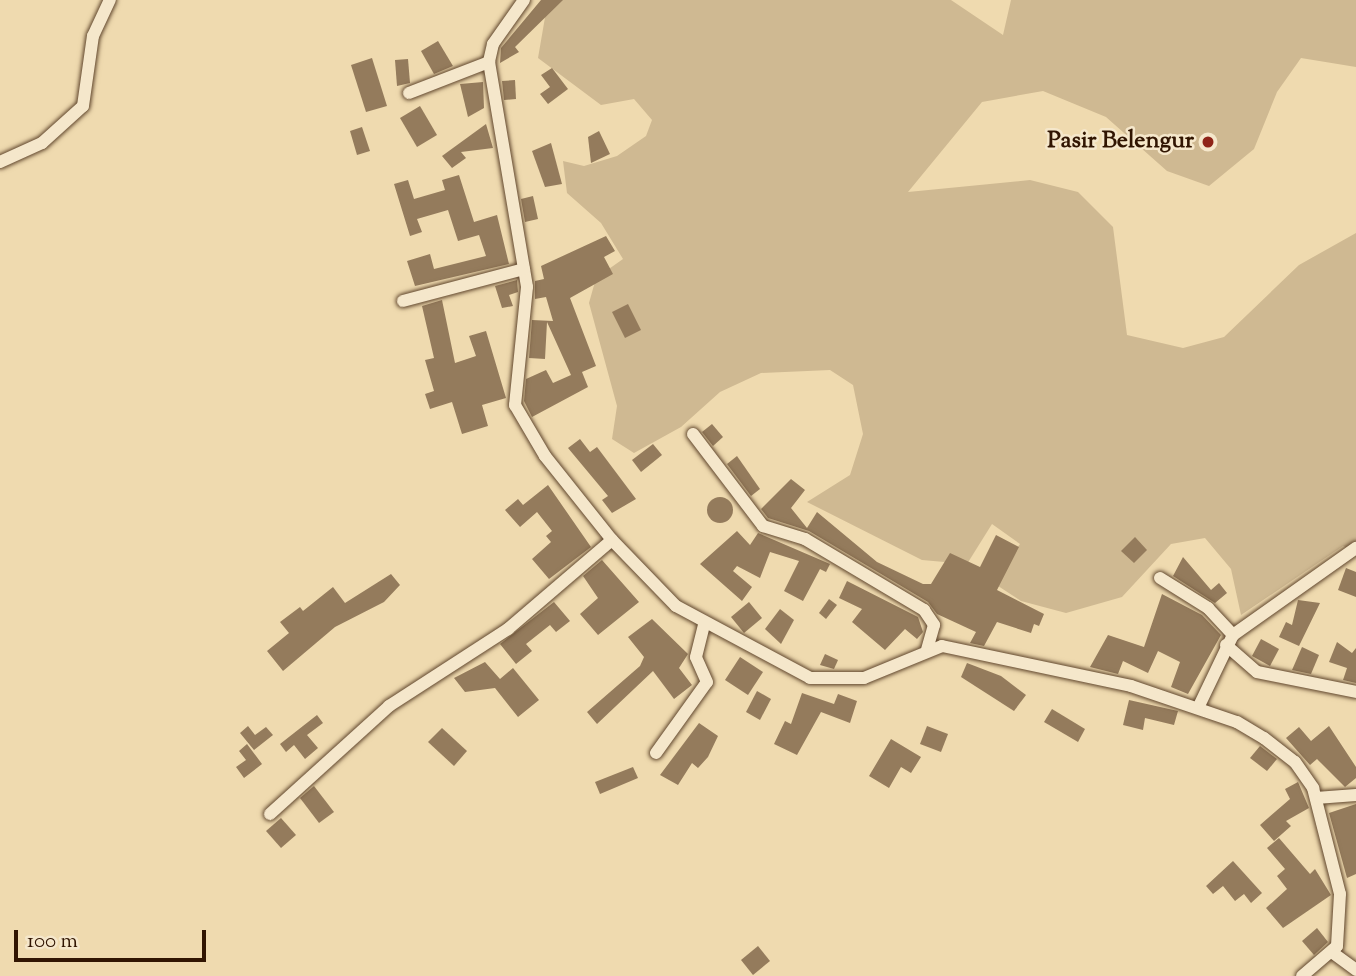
<!DOCTYPE html>
<style>
body{margin:0}
#map{position:relative;width:1356px;height:976px;overflow:hidden;background:#efdaaf;font-family:"Sorts Mill Goudy",serif}
div>[style]{position:absolute}
.green>*{inset:0;background:#cfb992}
.building>*{inset:0;background:#947b5c}
.round{border-radius:50%}
.roads{filter:drop-shadow(0 0 2px #60462d) drop-shadow(0 0 2px #60462d)}
.street>*{height:12px;margin:-6px;padding:0 6px;transform-origin:6px;border-radius:6px;background:#f5e7cb}
.dots>*{width:19px;height:19px;translate:-50% -50%;box-sizing:border-box;border:4px solid #f5e7cb;border-radius:50%}
span{translate:-50% -50%;white-space:nowrap;text-align:center;line-height:1.15;-webkit-text-stroke:5px #f5e7cb;paint-order:stroke}
.poi-label{font-size:24px;color:#311502;font-weight:700}
.right{translate:-100% -50%;text-align:right}
.scale{position:absolute;left:14px;top:930px;width:192px;height:32px;box-sizing:border-box;border:4px solid #311502;border-top:0;padding-left:9px;font-size:21px;line-height:24px;white-space:nowrap;color:#311502;-webkit-text-stroke:5px #f5e7cb;paint-order:stroke}
</style>
<div id="map">
<div class="green">
<i style="clip-path:polygon(548px 0,951px 0,1003px 35px,1011px 0,1356px 0,1356px 67px,1301px 58px,1277px 92px,1254px 149px,1209px 186px,1167px 171px,1106px 117px,1043px 91px,982px 102px,908px 192px,1030px 180px,1078px 192px,1113px 227px,1127px 335px,1183px 348px,1224px 337px,1299px 265px,1356px 233px,1356px 551px,1343px 546px,1241px 615px,1231px 569px,1205px 538px,1171px 544px,1122px 597px,1066px 613px,1021px 601px,992px 582px,1020px 544px,992px 524px,967px 564px,922px 560px,807px 502px,850px 475px,863px 434px,853px 385px,830px 370px,761px 373px,720px 392px,681px 427px,634px 453px,612px 439px,617px 406px,589px 303px,596px 278px,623px 259px,601px 223px,567px 193px,563px 161px,584px 166px,617px 156px,646px 136px,652px 120px,634px 99px,601px 105px,538px 58px)"></i>
</div>
<div class="building">
<i style="clip-path:polygon(541px 0,563px 0,515px 47px,519px 52px,500px 63px,501px 48px)"></i>
<i style="clip-path:polygon(438px 41px,453px 66px,434px 74px,421px 51px)"></i>
<i style="clip-path:polygon(372px 58px,387px 106px,366px 112px,351px 65px)"></i>
<i style="clip-path:polygon(408px 59px,410px 83px,397px 86px,395px 60px)"></i>
<i style="clip-path:polygon(552px 68px,568px 89px,548px 104px,540px 94px,550px 87px,541px 75px)"></i>
<i style="clip-path:polygon(515px 80px,516px 99px,504px 100px,502px 81px)"></i>
<i style="clip-path:polygon(483px 82px,484px 108px,468px 117px,460px 84px)"></i>
<i style="clip-path:polygon(420px 106px,437px 135px,417px 147px,400px 118px)"></i>
<i style="clip-path:polygon(486px 124px,493px 148px,461px 152px,466px 158px,452px 168px,442px 156px)"></i>
<i style="clip-path:polygon(362px 127px,370px 151px,357px 155px,350px 131px)"></i>
<i style="clip-path:polygon(599px 131px,610px 154px,591px 163px,588px 137px)"></i>
<i style="clip-path:polygon(551px 143px,562px 184px,545px 187px,532px 151px)"></i>
<i style="clip-path:polygon(459px 175px,474px 222px,497px 215px,509px 264px,415px 286px,407px 261px,430px 254px,434px 269px,486px 256px,479px 235px,458px 241px,448px 210px,417px 219px,422px 232px,410px 236px,394px 184px,408px 180px,414px 199px,445px 190px,442px 180px)"></i>
<i style="clip-path:polygon(533px 196px,538px 219px,525px 222px,521px 199px)"></i>
<i style="clip-path:polygon(606px 236px,615px 251px,604px 257px,613px 274px,570px 298px,596px 366px,582px 372px,588px 387px,532px 417px,524px 401px,526px 379px,546px 370px,553px 383px,571px 375px,547px 322px,545px 359px,529px 358px,532px 320px,553px 321px,546px 297px,535px 299px,535px 281px,544px 279px,541px 266px)"></i>
<i style="clip-path:polygon(517px 280px,518px 292px,509px 295px,513px 306px,502px 308px,495px 286px)"></i>
<i style="clip-path:polygon(442px 300px,455px 363px,476px 356px,469px 336px,486px 331px,506px 398px,482px 405px,488px 426px,462px 434px,452px 402px,430px 409px,425px 394px,434px 391px,425px 360px,434px 358px,422px 306px)"></i>
<i style="clip-path:polygon(628px 304px,641px 330px,625px 338px,612px 312px)"></i>
<i style="clip-path:polygon(712px 424px,723px 437px,713px 446px,702px 432px)"></i>
<i style="clip-path:polygon(580px 439px,590px 452px,597px 447px,636px 499px,612px 513px,602px 500px,608px 496px,568px 448px)"></i>
<i style="clip-path:polygon(653px 444px,662px 455px,641px 472px,632px 460px)"></i>
<i style="clip-path:polygon(737px 456px,760px 489px,751px 496px,727px 464px)"></i>
<i style="clip-path:polygon(791px 479px,805px 490px,791px 508px,807px 528px,817px 512px,877px 562px,923px 584px,931px 584px,950px 553px,980px 567px,996px 535px,1019px 547px,997px 590px,1044px 614px,1039px 626px,1034px 624px,1031px 633px,997px 622px,984px 646px,970px 643px,976px 632px,937px 614px,928px 602px,809px 531px,768px 518px,761px 509px)"></i>
<i style="clip-path:polygon(548px 485px,591px 547px,549px 579px,532px 559px,551px 542px,546px 536px,552px 531px,537px 512px,520px 527px,505px 510px,518px 499px,523px 505px)"></i>
<i class="round" style="left:707px;top:497px;width:26px;height:26px"></i>
<i style="clip-path:polygon(737px 531px,750px 545px,758px 533px,830px 564px,826px 572px,820px 569px,803px 601px,784px 591px,799px 561px,770px 552px,760px 578px,737px 566px,733px 571px,752px 587px,742px 601px,700px 564px)"></i>
<i style="clip-path:polygon(1135px 537px,1147px 550px,1134px 563px,1121px 551px)"></i>
<i style="clip-path:polygon(1183px 557px,1211px 590px,1219px 583px,1227px 593px,1215px 603px,1173px 576px)"></i>
<i style="clip-path:polygon(602px 560px,639px 602px,598px 635px,580px 614px,598px 598px,583px 576px)"></i>
<i style="clip-path:polygon(1346px 568px,1356px 572px,1356px 597px,1338px 590px)"></i>
<i style="clip-path:polygon(391px 574px,400px 585px,384px 602px,335px 627px,283px 671px,267px 651px,289px 633px,280px 622px,300px 607px,303px 611px,333px 587px,345px 603px)"></i>
<i style="clip-path:polygon(847px 581px,918px 617px,923px 632px,917px 639px,905px 629px,885px 650px,852px 622px,862px 609px,839px 598px)"></i>
<i style="clip-path:polygon(1162px 594px,1202px 615px,1221px 635px,1188px 694px,1171px 687px,1180px 662px,1158px 651px,1148px 673px,1123px 661px,1118px 674px,1090px 667px,1108px 635px,1144px 647px)"></i>
<i style="clip-path:polygon(829px 599px,837px 605px,826px 619px,819px 613px)"></i>
<i style="clip-path:polygon(1298px 600px,1320px 603px,1299px 646px,1279px 637px,1286px 622px,1292px 625px)"></i>
<i style="clip-path:polygon(554px 602px,570px 621px,556px 632px,550px 625px,526px 644px,532px 651px,516px 664px,500px 644px)"></i>
<i style="clip-path:polygon(749px 602px,762px 618px,744px 633px,731px 617px)"></i>
<i style="clip-path:polygon(780px 609px,794px 620px,781px 644px,765px 629px)"></i>
<i style="clip-path:polygon(652px 619px,688px 654px,679px 668px,692px 685px,674px 699px,653px 671px,597px 724px,587px 712px,640px 666px,644px 657px,628px 637px)"></i>
<i style="clip-path:polygon(1261px 639px,1279px 649px,1270px 666px,1252px 656px)"></i>
<i style="clip-path:polygon(1337px 642px,1352px 653px,1356px 648px,1356px 683px,1343px 680px,1347px 668px,1329px 662px)"></i>
<i style="clip-path:polygon(1302px 647px,1319px 655px,1311px 674px,1292px 670px)"></i>
<i style="clip-path:polygon(825px 654px,838px 660px,834px 669px,820px 665px)"></i>
<i style="clip-path:polygon(740px 657px,763px 672px,748px 695px,725px 680px)"></i>
<i style="clip-path:polygon(485px 662px,500px 679px,513px 668px,539px 700px,518px 717px,495px 688px,465px 692px,454px 678px)"></i>
<i style="clip-path:polygon(967px 663px,1001px 676px,1026px 695px,1014px 711px,961px 677px)"></i>
<i style="clip-path:polygon(757px 691px,771px 699px,760px 720px,746px 712px)"></i>
<i style="clip-path:polygon(802px 693px,834px 704px,838px 694px,857px 701px,850px 723px,821px 712px,797px 755px,774px 744px,785px 721px,791px 724px)"></i>
<i style="clip-path:polygon(1129px 700px,1178px 711px,1174px 725px,1145px 718px,1143px 730px,1123px 725px)"></i>
<i style="clip-path:polygon(1052px 709px,1085px 729px,1078px 742px,1044px 722px)"></i>
<i style="clip-path:polygon(317px 715px,323px 723px,307px 735px,318px 748px,305px 759px,294px 745px,286px 752px,280px 744px)"></i>
<i style="clip-path:polygon(699px 723px,718px 736px,708px 757px,698px 768px,692px 763px,678px 785px,660px 775px)"></i>
<i style="clip-path:polygon(248px 726px,255px 735px,266px 727px,273px 735px,254px 750px,240px 733px)"></i>
<i style="clip-path:polygon(927px 726px,948px 734px,941px 752px,920px 744px)"></i>
<i style="clip-path:polygon(1329px 726px,1356px 767px,1356px 778px,1345px 787px,1317px 759px,1310px 765px,1286px 738px,1299px 727px,1311px 741px)"></i>
<i style="clip-path:polygon(442px 728px,467px 751px,454px 766px,428px 742px)"></i>
<i style="clip-path:polygon(891px 739px,921px 757px,911px 773px,901px 767px,889px 788px,869px 776px)"></i>
<i style="clip-path:polygon(247px 744px,262px 764px,244px 778px,236px 767px,246px 760px,239px 751px)"></i>
<i style="clip-path:polygon(1260px 746px,1277px 759px,1267px 771px,1250px 758px)"></i>
<i style="clip-path:polygon(633px 767px,638px 778px,600px 794px,595px 782px)"></i>
<i style="clip-path:polygon(1298px 782px,1309px 808px,1286px 821px,1291px 826px,1274px 841px,1260px 825px,1290px 799px,1285px 789px)"></i>
<i style="clip-path:polygon(314px 786px,334px 812px,319px 823px,300px 798px)"></i>
<i style="clip-path:polygon(1356px 804px,1356px 874px,1347px 878px,1329px 813px)"></i>
<i style="clip-path:polygon(281px 818px,296px 835px,281px 848px,266px 831px)"></i>
<i style="clip-path:polygon(1279px 838px,1310px 874px,1315px 869px,1331px 895px,1283px 928px,1266px 908px,1287px 889px,1277px 876px,1285px 869px,1267px 848px)"></i>
<i style="clip-path:polygon(1233px 861px,1262px 893px,1251px 903px,1244px 894px,1235px 901px,1223px 886px,1213px 894px,1206px 886px)"></i>
<i style="clip-path:polygon(1317px 928px,1328px 942px,1314px 955px,1302px 941px)"></i>
<i style="clip-path:polygon(758px 946px,770px 961px,753px 975px,741px 960px)"></i>
</div>
<div class="roads">
<div class="street">
<i style="left:524px;top:0;width:54px;rotate:125.2deg"></i>
<i style="left:493px;top:44px;width:18px;rotate:103deg"></i>
<i style="left:489px;top:62px;width:228px;rotate:80.4deg"></i>
<i style="left:527px;top:287px;width:119px;rotate:95.8deg"></i>
<i style="left:515px;top:405px;width:59px;rotate:59.5deg"></i>
<i style="left:545px;top:456px;width:107px;rotate:51.4deg"></i>
<i style="left:612px;top:540px;width:92px;rotate:45.9deg"></i>
<i style="left:676px;top:606px;width:152px;rotate:28.2deg"></i>
<i style="left:810px;top:678px;width:54px"></i>
<i style="left:864px;top:678px;width:84px;rotate:-22.3deg"></i>
<i style="left:942px;top:646px;width:193px;rotate:11.9deg"></i>
<i style="left:1131px;top:686px;width:112px;rotate:18.8deg"></i>
<i style="left:1237px;top:722px;width:31px;rotate:31deg"></i>
<i style="left:1264px;top:738px;width:39px;rotate:38deg"></i>
<i style="left:1295px;top:762px;width:32px;rotate:55deg"></i>
<i style="left:1313px;top:788px;width:109px;rotate:75.7deg"></i>
<i style="left:1340px;top:894px;width:52px;rotate:93.3deg"></i>
<i style="left:1337px;top:946px;width:46px;rotate:139.4deg"></i>
<i style="left:409px;top:93px;width:86px;rotate:-21.2deg"></i>
<i style="left:0;top:162px;width:46px;rotate:-24.3deg"></i>
<i style="left:42px;top:143px;width:55px;rotate:-42.1deg"></i>
<i style="left:83px;top:106px;width:71px;rotate:-81.9deg"></i>
<i style="left:93px;top:36px;width:40px;rotate:-65deg"></i>
<i style="left:403px;top:301px;width:125px;rotate:-14.8deg"></i>
<i style="left:693px;top:434px;width:116px;rotate:52.7deg"></i>
<i style="left:763px;top:526px;width:44px;rotate:17.2deg"></i>
<i style="left:805px;top:539px;width:139px;rotate:30.8deg"></i>
<i style="left:924px;top:610px;width:18px;rotate:56deg"></i>
<i style="left:934px;top:625px;width:25px;rotate:106deg"></i>
<i style="left:1160px;top:578px;width:57px;rotate:32deg"></i>
<i style="left:1208px;top:608px;width:37px;rotate:47deg"></i>
<i style="left:1226px;top:645px;width:41px;rotate:41.1deg"></i>
<i style="left:1257px;top:672px;width:101px;rotate:11.4deg"></i>
<i style="left:1198px;top:708px;width:81px;rotate:-64.4deg"></i>
<i style="left:1233px;top:635px;width:151px;rotate:-35.3deg"></i>
<i style="left:656px;top:753px;width:87px;rotate:-54.3deg"></i>
<i style="left:707px;top:682px;width:27px;rotate:-114deg"></i>
<i style="left:696px;top:657px;width:34px;rotate:-76deg"></i>
<i style="left:1316px;top:798px;width:40px;rotate:-4.3deg"></i>
<i style="left:270px;top:814px;width:161px;rotate:-42.2deg"></i>
<i style="left:389px;top:706px;width:142px;rotate:-32.9deg"></i>
<i style="left:508px;top:629px;width:137px;rotate:-40.6deg"></i>
<i style="left:1333px;top:953px;width:29px;rotate:36deg"></i>
</div>
</div>
<div class="dots">
<i style="left:1208px;top:142px;background:#8f2418"></i>
</div>
<div class="poi-label">
<span class="right" style="left:1194px;top:142px">Pasir Belengur</span>
</div>
<div class="scale">100 m</div>
</div>
